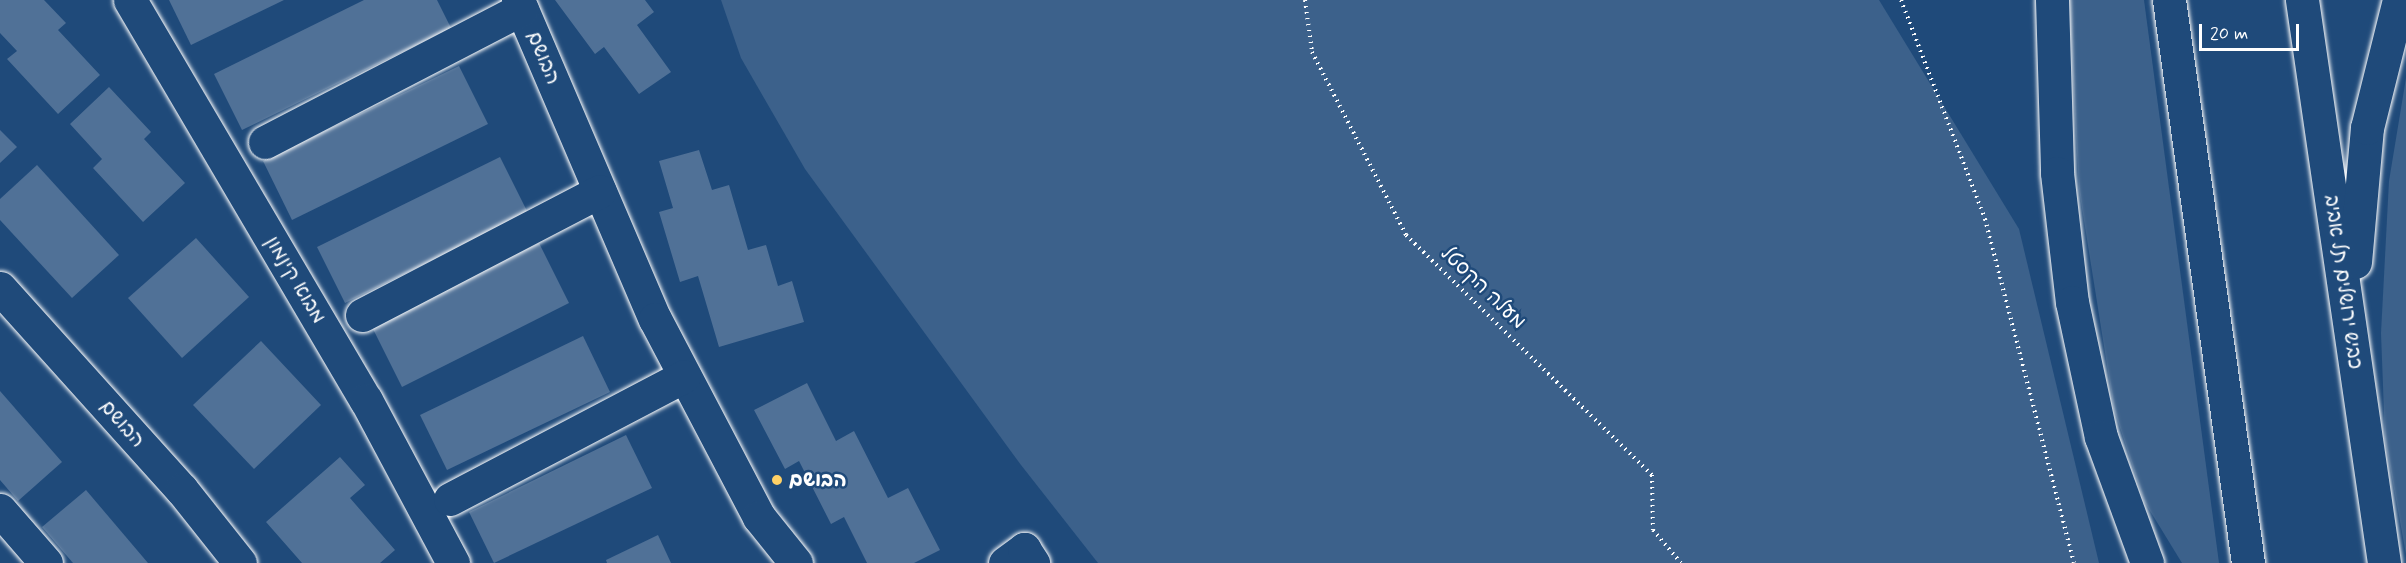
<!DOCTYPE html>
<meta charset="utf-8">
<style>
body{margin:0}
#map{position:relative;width:2406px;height:563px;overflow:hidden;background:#1f4a7a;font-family:Mynerve,"Playpen Sans Hebrew",sans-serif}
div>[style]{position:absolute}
.green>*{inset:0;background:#3c618b}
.building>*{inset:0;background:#507197}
.path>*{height:4px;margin-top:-2px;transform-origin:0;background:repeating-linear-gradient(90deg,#fff 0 1.5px,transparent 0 6px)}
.roads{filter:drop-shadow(0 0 2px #fff) drop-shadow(0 0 2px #fff)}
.minor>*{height:33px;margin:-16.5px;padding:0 16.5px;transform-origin:16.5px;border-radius:16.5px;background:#1f4a7a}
.highway>*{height:33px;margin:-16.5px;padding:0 16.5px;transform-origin:16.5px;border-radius:16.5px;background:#1f4a7a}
.dots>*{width:16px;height:16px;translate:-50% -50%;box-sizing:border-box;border:3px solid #1f4a7a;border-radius:50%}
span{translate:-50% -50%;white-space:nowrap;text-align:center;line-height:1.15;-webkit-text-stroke:5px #1f4a7a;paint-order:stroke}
.street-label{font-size:20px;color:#fff}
.poi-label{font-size:20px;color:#fff;font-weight:700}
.left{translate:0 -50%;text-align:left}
.scale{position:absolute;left:2199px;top:24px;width:100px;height:27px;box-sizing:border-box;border:3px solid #fff;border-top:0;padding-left:8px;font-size:18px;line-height:21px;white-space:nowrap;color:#fff;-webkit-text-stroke:4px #1f4a7a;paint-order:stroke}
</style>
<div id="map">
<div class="green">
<i style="clip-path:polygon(721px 0,1879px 0,2019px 229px,2099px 563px,1098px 563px,1021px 465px,805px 169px,741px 58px)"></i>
<i style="clip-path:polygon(2069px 0,2144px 0,2219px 563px,2182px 563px,2144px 501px,2114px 409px,2079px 189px)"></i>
<i style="clip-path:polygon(2406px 78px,2406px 554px,2385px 439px,2381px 333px,2389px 181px)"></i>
</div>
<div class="building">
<i style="clip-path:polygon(0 0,44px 0,66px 23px,58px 30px,100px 75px,58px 114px,7px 59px,17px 51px,0 33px)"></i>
<i style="clip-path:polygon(169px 0,284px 0,191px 45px)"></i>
<i style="clip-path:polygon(364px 0,437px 0,451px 28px,242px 130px,214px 74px)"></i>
<i style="clip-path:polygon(555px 0,645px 0,654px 12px,637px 25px,671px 72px,639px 94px,604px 47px,595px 54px)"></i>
<i style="clip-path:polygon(459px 66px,488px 124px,292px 220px,263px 161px)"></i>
<i style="clip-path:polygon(109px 87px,151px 132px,144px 139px,185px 183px,143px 222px,93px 168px,102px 159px,70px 124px)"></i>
<i style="clip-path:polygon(0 130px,17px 147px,0 163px)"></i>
<i style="clip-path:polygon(699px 150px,712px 190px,729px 185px,748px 250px,766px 245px,778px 286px,792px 281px,804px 322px,719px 347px,698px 276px,680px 282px,659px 212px,673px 208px,659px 161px)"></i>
<i style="clip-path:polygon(500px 157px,528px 213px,345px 303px,317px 247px)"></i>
<i style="clip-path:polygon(37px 165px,119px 255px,72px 298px,0 220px,0 199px)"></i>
<i style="clip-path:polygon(196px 238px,249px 297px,182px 358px,128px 298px)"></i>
<i style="clip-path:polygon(539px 243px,569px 303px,402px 387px,372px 327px)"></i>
<i style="clip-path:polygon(583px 336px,610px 392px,447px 470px,420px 415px)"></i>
<i style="clip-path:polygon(261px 341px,321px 405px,254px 469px,193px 405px)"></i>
<i style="clip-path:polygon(807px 383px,836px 441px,854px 431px,888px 498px,908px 488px,940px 550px,914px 563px,867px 563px,844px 517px,831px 524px,799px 461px,785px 469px,754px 410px)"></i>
<i style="clip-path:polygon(0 391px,62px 462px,18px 501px,0 480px)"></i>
<i style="clip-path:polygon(626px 435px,652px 488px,494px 563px,469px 512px)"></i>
<i style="clip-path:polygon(340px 457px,365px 485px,350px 498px,395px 550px,380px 563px,302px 563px,266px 522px)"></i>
<i style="clip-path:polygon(86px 490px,148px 563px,73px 563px,42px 527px)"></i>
<i style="clip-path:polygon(658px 535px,671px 563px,607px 563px,606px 560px)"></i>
</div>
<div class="path">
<i style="left:1305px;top:0;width:52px;rotate:82.3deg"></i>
<i style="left:1312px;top:52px;width:206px;rotate:62.8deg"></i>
<i style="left:1406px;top:235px;width:344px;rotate:44.3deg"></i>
<i style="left:1652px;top:475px;width:55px;rotate:89deg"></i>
<i style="left:1653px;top:530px;width:43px;rotate:49.7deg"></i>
<i style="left:1901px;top:0;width:235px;rotate:69deg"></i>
<i style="left:1985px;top:219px;width:355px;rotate:75.5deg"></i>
</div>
<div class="roads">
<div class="minor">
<i style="left:130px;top:0;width:464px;rotate:59.5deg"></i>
<i style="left:366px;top:400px;width:185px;rotate:61.9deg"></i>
<i style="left:518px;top:0;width:347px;rotate:66.8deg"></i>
<i style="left:655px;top:319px;width:224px;rotate:62.3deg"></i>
<i style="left:759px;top:517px;width:59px;rotate:51.2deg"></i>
<i style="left:265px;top:142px;width:289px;rotate:-27.4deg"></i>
<i style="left:0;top:288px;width:272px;rotate:48deg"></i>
<i style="left:182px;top:490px;width:93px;rotate:51.5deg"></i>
<i style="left:362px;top:315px;width:268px;rotate:-27.5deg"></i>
<i style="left:450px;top:499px;width:264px;rotate:-27.7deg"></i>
<i style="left:0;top:510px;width:70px;rotate:49deg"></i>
<i style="left:1005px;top:563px;width:24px;rotate:-36deg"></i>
<i style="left:1024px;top:549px;width:17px;rotate:57deg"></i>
</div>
<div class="highway">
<i style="left:2052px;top:0;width:173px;rotate:88.3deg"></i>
<i style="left:2057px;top:173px;width:130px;rotate:83.4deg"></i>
<i style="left:2072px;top:302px;width:138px;rotate:77.9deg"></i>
<i style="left:2101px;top:437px;width:134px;rotate:69.9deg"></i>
<i style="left:2169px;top:0;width:569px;rotate:82.01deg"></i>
<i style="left:2302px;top:0;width:569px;rotate:81.71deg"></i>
<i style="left:2355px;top:262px;width:135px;rotate:-84.9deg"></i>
<i style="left:2367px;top:128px;width:132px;rotate:-76deg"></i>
</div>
</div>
<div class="dots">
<i style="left:777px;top:480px;background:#ffd166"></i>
</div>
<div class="street-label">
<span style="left:543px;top:58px;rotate:67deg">הבושם</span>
<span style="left:295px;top:280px;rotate:59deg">מבוא קינמון</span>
<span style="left:2343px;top:282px;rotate:82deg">כביש ירושלים תל אביב</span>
<span style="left:1483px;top:288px;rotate:44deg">מעלה הקסטל</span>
<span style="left:122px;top:424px;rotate:48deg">הבושם</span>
</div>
<div class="poi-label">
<span class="left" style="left:789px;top:480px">הבושם</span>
</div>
<div class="scale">20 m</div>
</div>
